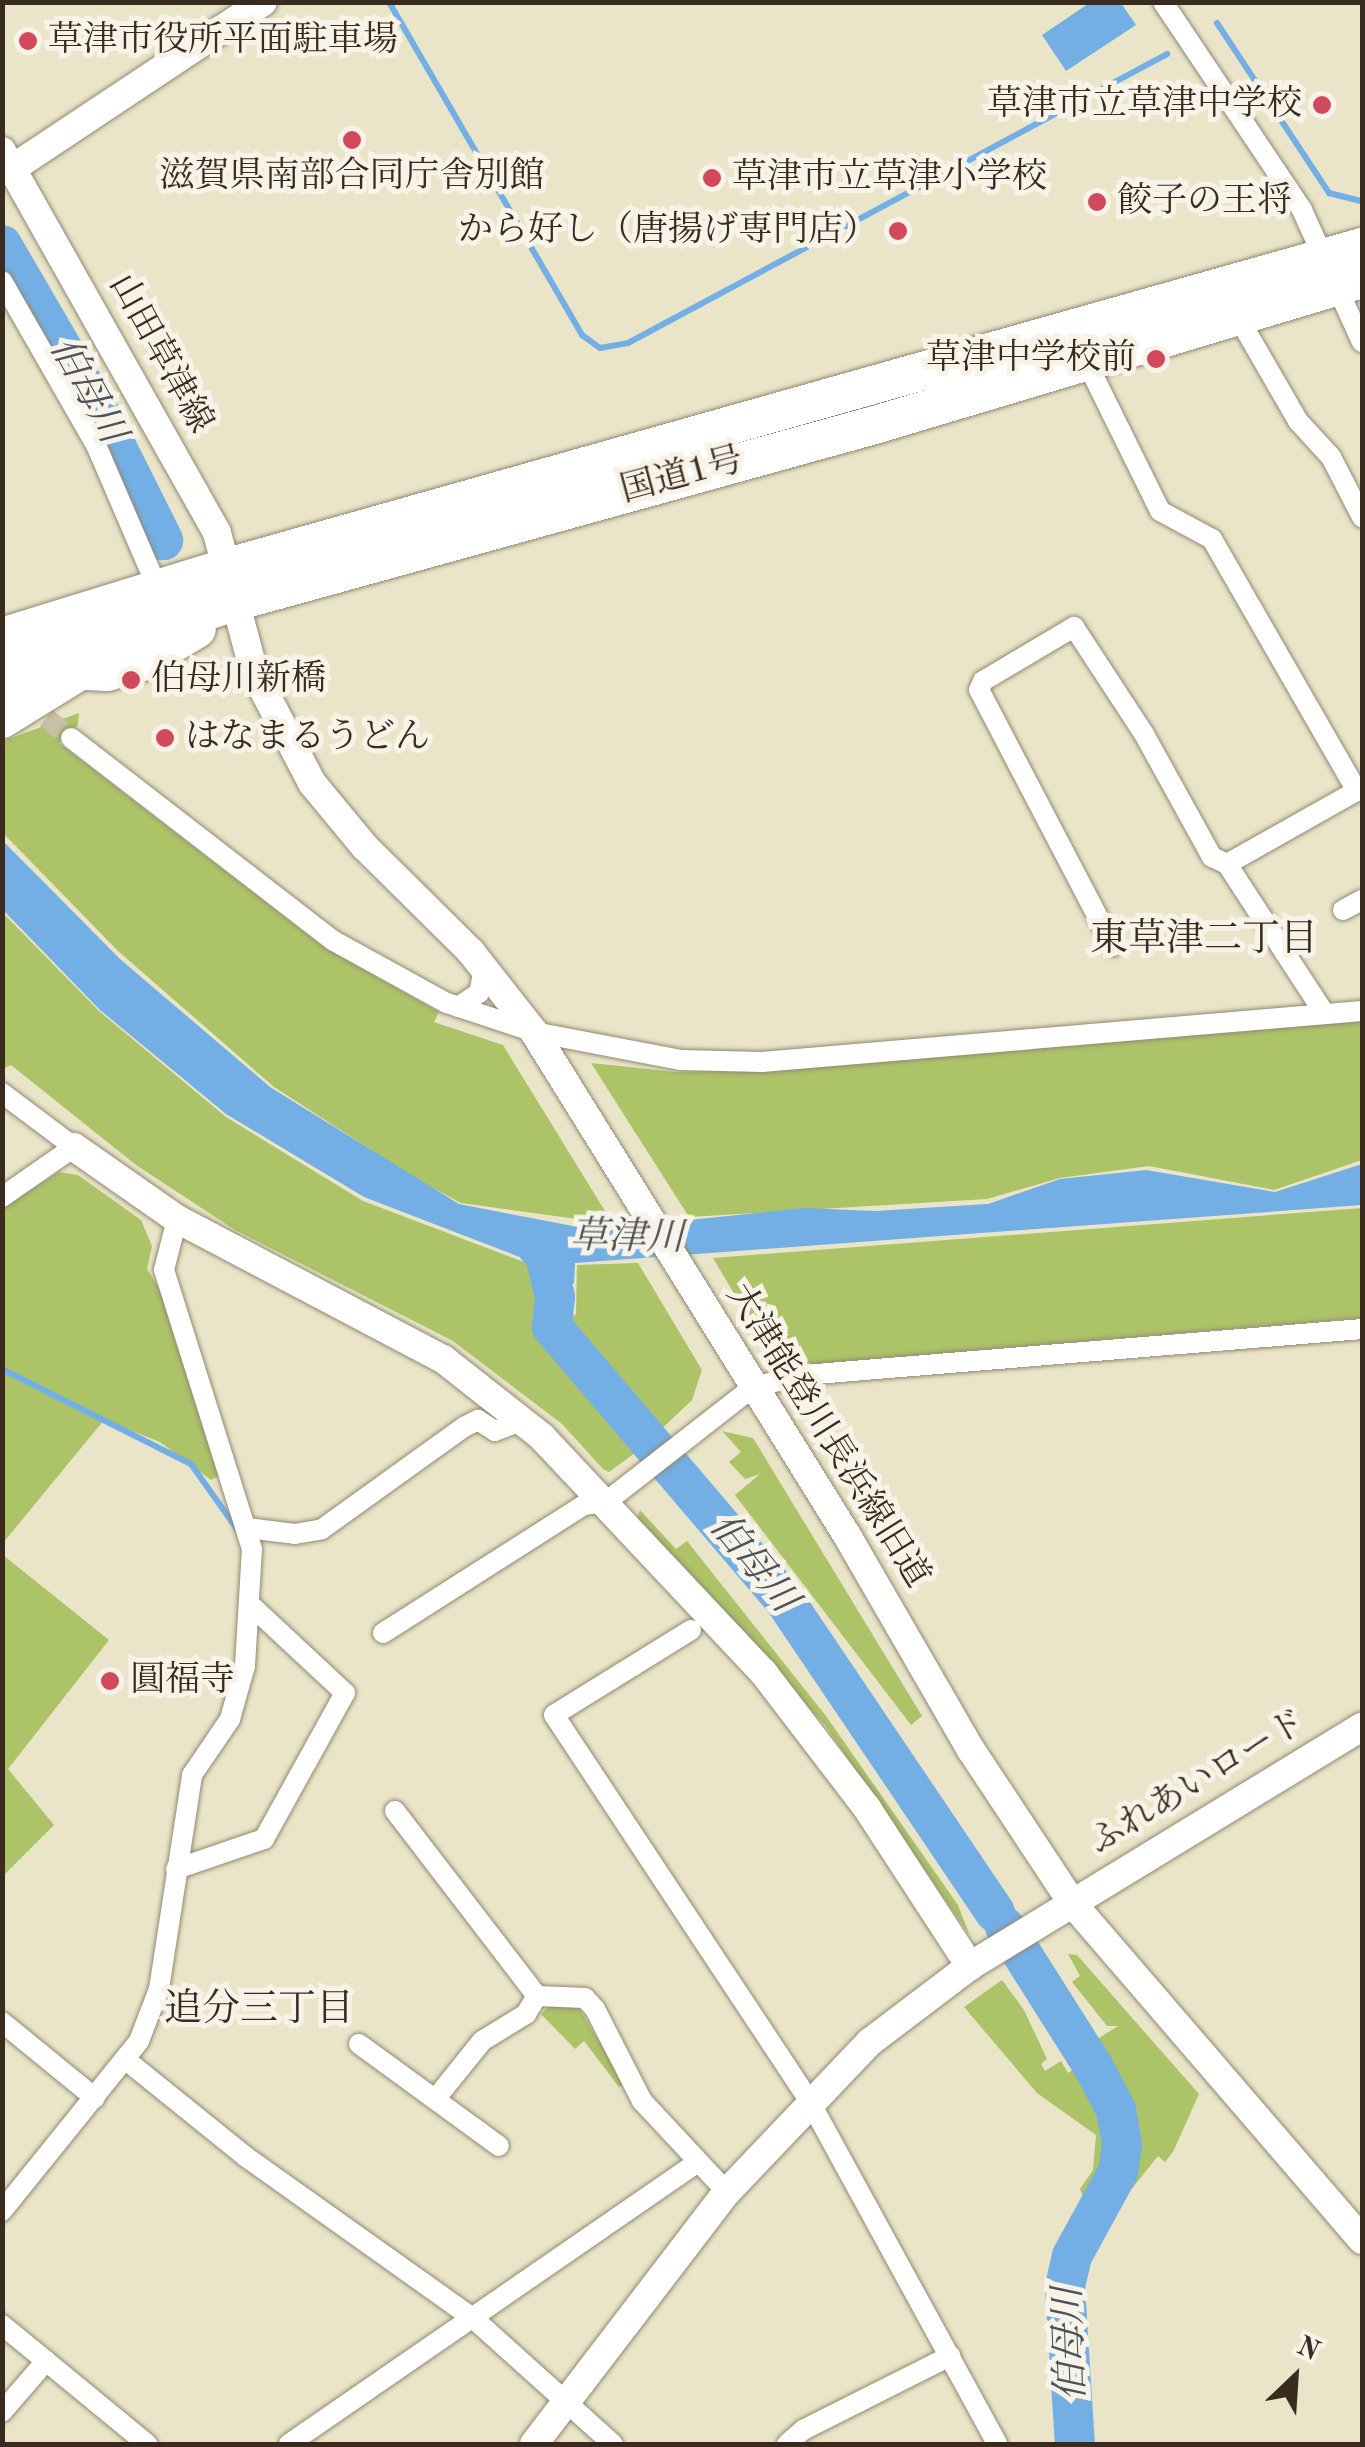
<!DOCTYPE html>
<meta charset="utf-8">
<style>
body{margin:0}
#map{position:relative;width:1365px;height:2447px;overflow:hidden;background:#eae5c8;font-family:"Old Standard TT","Noto Serif JP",serif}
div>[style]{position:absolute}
.green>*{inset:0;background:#acc368}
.water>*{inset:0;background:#73afe4}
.stream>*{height:6px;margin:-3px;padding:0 3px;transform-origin:3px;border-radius:3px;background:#73afe4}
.river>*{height:40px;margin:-20px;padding:0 20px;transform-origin:20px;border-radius:20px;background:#73afe4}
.street-tunnel>*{height:20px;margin-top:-10px;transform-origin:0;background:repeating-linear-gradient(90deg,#c7c0a6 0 20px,transparent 0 30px)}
.roads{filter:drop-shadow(0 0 2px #928873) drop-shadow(0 0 2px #928873)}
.street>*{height:20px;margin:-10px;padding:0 10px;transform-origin:10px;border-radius:10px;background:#fff}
.secondary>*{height:28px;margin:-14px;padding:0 14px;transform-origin:14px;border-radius:14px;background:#fff}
.highway>*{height:38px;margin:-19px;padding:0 19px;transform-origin:19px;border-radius:19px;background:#fff}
.dots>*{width:28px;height:28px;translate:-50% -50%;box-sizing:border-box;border:5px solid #f7f3e8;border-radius:50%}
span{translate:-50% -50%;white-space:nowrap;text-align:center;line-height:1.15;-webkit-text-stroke:10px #f7f3e8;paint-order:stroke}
.poi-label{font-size:35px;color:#3b2a1e}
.left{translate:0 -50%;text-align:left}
.right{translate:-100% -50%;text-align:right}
.street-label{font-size:35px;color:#3b2a1e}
.water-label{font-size:38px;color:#4c5259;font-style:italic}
.neighbourhood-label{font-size:38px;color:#3b2a1e}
.frame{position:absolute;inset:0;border:5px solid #3b2a1e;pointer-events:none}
.north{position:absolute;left:1245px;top:2327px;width:100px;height:100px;-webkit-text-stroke:8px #f7f3e8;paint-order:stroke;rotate:25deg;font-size:28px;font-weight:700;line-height:40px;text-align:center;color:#3b2a1e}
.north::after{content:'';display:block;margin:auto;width:35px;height:45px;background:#3b2a1e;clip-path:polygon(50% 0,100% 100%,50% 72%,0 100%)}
</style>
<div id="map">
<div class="green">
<i style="clip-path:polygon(79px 713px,78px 725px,59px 743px,325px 948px,439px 1012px,434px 1022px,503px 1045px,613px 1224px,461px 1203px,418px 1180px,274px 1087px,118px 951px,3px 833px,3px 741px)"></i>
<i style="clip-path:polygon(3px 913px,99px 1011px,226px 1117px,363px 1201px,529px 1264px,549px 1300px,542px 1329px,642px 1448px,609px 1472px,603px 1469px,562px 1424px,453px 1341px,235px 1230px,136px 1165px,11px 1065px,3px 1069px)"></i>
<i style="clip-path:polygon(1362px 1021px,1362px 1160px,1274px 1190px,1149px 1166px,1060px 1178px,987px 1199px,689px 1217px,591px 1063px,676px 1072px,762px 1070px)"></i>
<i style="clip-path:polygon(59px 1172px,78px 1175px,141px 1220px,152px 1246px,147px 1269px,162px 1293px,222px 1474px,211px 1480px,160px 1442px,104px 1420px,3px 1543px,3px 1207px)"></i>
<i style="clip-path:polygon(1362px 1208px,1362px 1318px,778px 1367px,713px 1258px)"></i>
<i style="clip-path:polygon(638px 1263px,702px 1370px,692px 1400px,651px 1439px,627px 1394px,577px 1346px,566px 1323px,576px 1314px,577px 1265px)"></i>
<i style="clip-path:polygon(722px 1431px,753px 1438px,922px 1716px,911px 1725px,735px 1495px,760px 1474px,745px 1479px,729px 1462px,741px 1452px)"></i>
<i style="clip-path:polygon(640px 1510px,676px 1549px,687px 1541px,826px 1716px,958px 1905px,969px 1934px,825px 1725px,637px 1519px)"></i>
<i style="clip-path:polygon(3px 1555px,109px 1640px,8px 1769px,54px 1825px,3px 1876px)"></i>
<i style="clip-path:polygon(1068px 1954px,1077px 1955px,1199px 2094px,1173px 2152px,1165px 2162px,1158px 2156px,1130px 2191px,1140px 2154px,1137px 2123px,1096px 2040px,1118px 2026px,1107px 2026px,1072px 1982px,1080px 1976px)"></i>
<i style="clip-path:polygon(1002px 1980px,1024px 2010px,1047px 2059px,1041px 2064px,1045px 2071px,1061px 2061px,1068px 2073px,1074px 2069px,1099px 2116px,1106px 2152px,1085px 2202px,1080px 2189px,1093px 2170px,1096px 2135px,1037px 2093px,964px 2007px)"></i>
<i style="clip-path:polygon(553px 2002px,579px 2008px,624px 2084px,619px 2087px,584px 2041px,575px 2049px,541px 2014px)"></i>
</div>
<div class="water">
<i style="clip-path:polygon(1091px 2px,1121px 3px,1136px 25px,1066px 71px,1042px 35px)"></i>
<i style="clip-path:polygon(2px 840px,120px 959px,270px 1087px,459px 1204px,593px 1230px,804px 1208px,875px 1211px,988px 1204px,1060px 1179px,1146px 1170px,1275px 1192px,1362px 1164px,1362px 1205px,575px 1263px,574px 1283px,555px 1297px,530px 1261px,364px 1197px,226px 1114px,100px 1010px,3px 910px)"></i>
</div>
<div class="stream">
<i style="left:389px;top:2px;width:385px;rotate:59.9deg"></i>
<i style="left:582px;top:335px;width:22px;rotate:36deg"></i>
<i style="left:600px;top:348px;width:28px;rotate:-10deg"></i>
<i style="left:628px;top:343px;width:612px;rotate:-28.2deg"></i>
<i style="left:1217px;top:23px;width:204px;rotate:56.6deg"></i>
<i style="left:1329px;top:193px;width:34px;rotate:14deg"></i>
<i style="left:2px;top:1369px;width:212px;rotate:26.7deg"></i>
<i style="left:191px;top:1464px;width:80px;rotate:54.7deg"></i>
</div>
<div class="river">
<i style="left:2px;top:245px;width:189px;rotate:59.8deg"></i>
<i style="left:97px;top:408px;width:148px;rotate:63.4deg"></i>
<i style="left:537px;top:1247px;width:8px;rotate:30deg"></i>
<i style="left:544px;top:1251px;width:47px;rotate:76.6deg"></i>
<i style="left:555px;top:1297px;width:30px;rotate:96deg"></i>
<i style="left:552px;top:1327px;width:356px;rotate:49.6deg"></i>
<i style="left:783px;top:1598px;width:379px;rotate:56deg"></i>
<i style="left:1005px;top:1927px;width:165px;rotate:57.7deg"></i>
<i style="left:1093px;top:2066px;width:50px;rotate:62.4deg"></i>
<i style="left:1116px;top:2110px;width:35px;rotate:80deg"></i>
<i style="left:1122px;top:2144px;width:28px;rotate:98deg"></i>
<i style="left:1118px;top:2172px;width:96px;rotate:118.7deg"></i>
<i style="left:1072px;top:2256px;width:32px;rotate:103deg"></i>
<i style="left:1065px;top:2287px;width:157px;rotate:86.4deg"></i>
</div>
<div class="street-tunnel">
<i style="left:23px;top:699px;width:62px;rotate:39.1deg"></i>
</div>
<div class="roads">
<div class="street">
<i style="left:1163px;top:2px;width:250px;rotate:56.2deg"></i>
<i style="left:1302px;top:210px;width:145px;rotate:65.6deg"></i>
<i style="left:2px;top:281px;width:189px;rotate:60.2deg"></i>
<i style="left:96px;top:445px;width:157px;rotate:66.7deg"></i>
<i style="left:1238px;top:317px;width:120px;rotate:60deg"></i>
<i style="left:1298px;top:421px;width:49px;rotate:47.5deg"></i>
<i style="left:1331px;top:457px;width:68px;rotate:62.7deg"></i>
<i style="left:1086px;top:361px;width:167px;rotate:63.7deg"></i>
<i style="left:1160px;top:511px;width:59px;rotate:28.3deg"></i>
<i style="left:1212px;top:539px;width:291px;rotate:60.1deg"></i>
<i style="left:71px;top:738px;width:332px;rotate:37.7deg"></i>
<i style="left:334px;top:941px;width:129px;rotate:28.8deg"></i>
<i style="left:447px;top:1003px;width:92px;rotate:18.4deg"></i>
<i style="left:534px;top:1032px;width:150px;rotate:10.8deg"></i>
<i style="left:681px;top:1060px;width:81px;rotate:1.4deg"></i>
<i style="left:762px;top:1062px;width:602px;rotate:-4.86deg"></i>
<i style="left:1227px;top:864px;width:155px;rotate:-29.4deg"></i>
<i style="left:1343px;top:910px;width:21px;rotate:-28deg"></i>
<i style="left:1113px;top:946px;width:289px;rotate:-117.6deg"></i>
<i style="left:979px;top:690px;width:10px;rotate:-66deg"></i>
<i style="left:983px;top:681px;width:106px;rotate:-30.7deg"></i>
<i style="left:1074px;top:627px;width:128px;rotate:56.8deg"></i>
<i style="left:1144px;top:734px;width:141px;rotate:61.1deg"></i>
<i style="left:1212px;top:857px;width:17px;rotate:25deg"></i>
<i style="left:1227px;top:864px;width:178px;rotate:56.9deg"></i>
<i style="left:458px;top:1007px;width:25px;rotate:-34deg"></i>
<i style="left:479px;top:993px;width:25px;rotate:-78deg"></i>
<i style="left:2px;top:1093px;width:90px;rotate:36.9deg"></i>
<i style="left:74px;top:1147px;width:88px;rotate:145.2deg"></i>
<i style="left:247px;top:1528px;width:48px;rotate:7.1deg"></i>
<i style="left:295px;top:1534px;width:27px;rotate:-10deg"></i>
<i style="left:322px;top:1529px;width:175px;rotate:-35.7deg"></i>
<i style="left:464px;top:1427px;width:16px;rotate:-27deg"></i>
<i style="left:478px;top:1420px;width:20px;rotate:33deg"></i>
<i style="left:495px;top:1431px;width:30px;rotate:-21deg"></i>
<i style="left:691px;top:1630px;width:161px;rotate:148.2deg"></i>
<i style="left:554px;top:1715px;width:462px;rotate:56.5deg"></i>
<i style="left:809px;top:2100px;width:392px;rotate:61.3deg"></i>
<i style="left:383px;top:1633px;width:238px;rotate:-32.5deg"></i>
<i style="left:584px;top:1505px;width:22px;rotate:-8deg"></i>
<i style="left:606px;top:1502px;width:187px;rotate:-38deg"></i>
<i style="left:753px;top:1387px;width:52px;rotate:-13.2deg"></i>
<i style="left:804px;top:1375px;width:560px;rotate:-4.71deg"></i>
<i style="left:395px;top:1811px;width:233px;rotate:52.5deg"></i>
<i style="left:537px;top:1996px;width:48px;rotate:2.4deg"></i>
<i style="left:585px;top:1998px;width:15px;rotate:48deg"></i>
<i style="left:595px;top:2009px;width:103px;rotate:62.9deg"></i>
<i style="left:642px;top:2101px;width:125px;rotate:47deg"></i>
<i style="left:176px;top:1869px;width:93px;rotate:-18.8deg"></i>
<i style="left:264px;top:1839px;width:167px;rotate:-61deg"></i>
<i style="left:345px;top:1693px;width:125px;rotate:-137deg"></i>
<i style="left:2px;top:2022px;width:120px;rotate:39.3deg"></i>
<i style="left:359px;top:2044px;width:173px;rotate:36.1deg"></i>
<i style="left:126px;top:2060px;width:154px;rotate:38.9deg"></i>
<i style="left:246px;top:2157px;width:280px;rotate:35.4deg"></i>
<i style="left:474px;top:2319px;width:187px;rotate:42deg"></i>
<i style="left:437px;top:2097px;width:72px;rotate:-51.2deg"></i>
<i style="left:482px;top:2041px;width:52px;rotate:-31.5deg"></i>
<i style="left:526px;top:2014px;width:21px;rotate:-59deg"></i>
<i style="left:2px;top:2211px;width:218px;rotate:-51.1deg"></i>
<i style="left:139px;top:2041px;width:56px;rotate:-69deg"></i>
<i style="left:159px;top:1989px;width:217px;rotate:-81.2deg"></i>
<i style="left:192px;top:1775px;width:68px;rotate:-55.8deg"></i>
<i style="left:230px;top:1719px;width:55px;rotate:-74.2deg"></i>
<i style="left:245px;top:1666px;width:117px;rotate:-86.6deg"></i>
<i style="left:252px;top:1549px;width:293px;rotate:-107.5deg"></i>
<i style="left:164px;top:1270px;width:53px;rotate:-75.7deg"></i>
<i style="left:2px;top:2325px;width:57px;rotate:39.3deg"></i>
<i style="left:46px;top:2361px;width:67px;rotate:130.8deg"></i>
<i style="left:46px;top:2361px;width:131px;rotate:39.4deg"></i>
<i style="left:289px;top:2444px;width:495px;rotate:-34.6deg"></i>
<i style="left:787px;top:2444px;width:21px;rotate:-41deg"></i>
<i style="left:803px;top:2430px;width:165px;rotate:-26.7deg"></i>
</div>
<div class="secondary">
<i style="left:2px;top:151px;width:438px;rotate:60.6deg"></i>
<i style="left:217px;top:533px;width:144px;rotate:75.1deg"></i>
<i style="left:254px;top:672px;width:125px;rotate:62.4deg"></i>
<i style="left:312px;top:783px;width:83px;rotate:50.4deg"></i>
<i style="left:365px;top:847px;width:149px;rotate:44.7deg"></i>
<i style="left:471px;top:952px;width:102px;rotate:51.8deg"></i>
<i style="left:534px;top:1032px;width:595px;rotate:58.13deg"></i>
<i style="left:848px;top:1537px;width:246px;rotate:60deg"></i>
<i style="left:971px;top:1750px;width:185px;rotate:56.5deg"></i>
<i style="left:1073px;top:1904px;width:443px;rotate:49.3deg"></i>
<i style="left:13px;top:168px;width:300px;rotate:-33.6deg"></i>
<i style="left:74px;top:1147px;width:126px;rotate:35deg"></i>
<i style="left:177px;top:1219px;width:301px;rotate:27.8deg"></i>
<i style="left:443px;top:1359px;width:126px;rotate:38.2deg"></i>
<i style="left:542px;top:1437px;width:323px;rotate:46.8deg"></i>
<i style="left:763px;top:1672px;width:171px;rotate:52.6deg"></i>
<i style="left:867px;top:1808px;width:189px;rotate:56.9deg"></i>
<i style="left:534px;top:2444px;width:317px;rotate:-52.6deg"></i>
<i style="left:727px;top:2192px;width:207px;rotate:-46.4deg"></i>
<i style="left:870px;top:2042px;width:126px;rotate:-37.2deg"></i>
<i style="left:970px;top:1966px;width:459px;rotate:-31.4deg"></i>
</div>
<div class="highway">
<i style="left:2px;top:637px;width:237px;rotate:-17.2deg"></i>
<i style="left:228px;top:567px;width:1178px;rotate:-15.76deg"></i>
<i style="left:48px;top:669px;width:59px;rotate:2.9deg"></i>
<i style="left:107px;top:672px;width:33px;rotate:-16deg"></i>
<i style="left:139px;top:663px;width:67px;rotate:-30.4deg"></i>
<i style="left:2px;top:676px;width:244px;rotate:-17.6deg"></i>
<i style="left:235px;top:602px;width:667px;rotate:-15.47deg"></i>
<i style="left:878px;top:424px;width:505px;rotate:-16.68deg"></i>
<i style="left:2px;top:719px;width:97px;rotate:-31.6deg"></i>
</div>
</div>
<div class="dots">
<i style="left:28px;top:41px;background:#d1495b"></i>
<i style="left:1322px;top:105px;background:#d1495b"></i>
<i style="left:352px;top:140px;background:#d1495b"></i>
<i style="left:712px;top:178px;background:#d1495b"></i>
<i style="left:1097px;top:202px;background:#d1495b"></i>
<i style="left:898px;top:231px;background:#d1495b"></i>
<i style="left:1156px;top:359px;background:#d1495b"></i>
<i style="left:131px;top:680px;background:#d1495b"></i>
<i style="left:165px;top:738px;background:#d1495b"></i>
<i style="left:110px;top:1681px;background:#d1495b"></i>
</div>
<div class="poi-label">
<span class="left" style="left:48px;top:41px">草津市役所平面駐車場</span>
<span class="right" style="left:1302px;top:105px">草津市立草津中学校</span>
<span style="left:352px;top:177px">滋賀県南部合同庁舎別館</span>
<span class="left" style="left:732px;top:178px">草津市立草津小学校</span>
<span class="left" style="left:1117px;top:202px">餃子の王将</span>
<span class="right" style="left:878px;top:231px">から好し（唐揚げ専門店）</span>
<span class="right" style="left:1136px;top:359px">草津中学校前</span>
<span class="left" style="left:151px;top:680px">伯母川新橋</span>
<span class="left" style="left:185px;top:738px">はなまるうどん</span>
<span class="left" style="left:130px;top:1681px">圓福寺</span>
</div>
<div class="street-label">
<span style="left:160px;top:354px;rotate:61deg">山田草津線</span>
<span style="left:682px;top:476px;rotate:-15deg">国道1号</span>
<span style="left:827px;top:1436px;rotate:58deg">大津能登川長浜線旧道</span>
<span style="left:1198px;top:1783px;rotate:-31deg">ふれあいロード</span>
</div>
<div class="water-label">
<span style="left:86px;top:391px;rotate:61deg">伯母川</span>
<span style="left:627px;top:1239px;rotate:1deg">草津川</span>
<span style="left:752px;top:1564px;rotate:51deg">伯母川</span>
<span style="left:1072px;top:2344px;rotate:-92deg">伯母川</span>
</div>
<div class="neighbourhood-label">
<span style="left:1204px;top:941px">東草津二丁目</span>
<span style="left:259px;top:2011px">追分三丁目</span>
</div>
<div class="frame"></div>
<div class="north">N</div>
</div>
